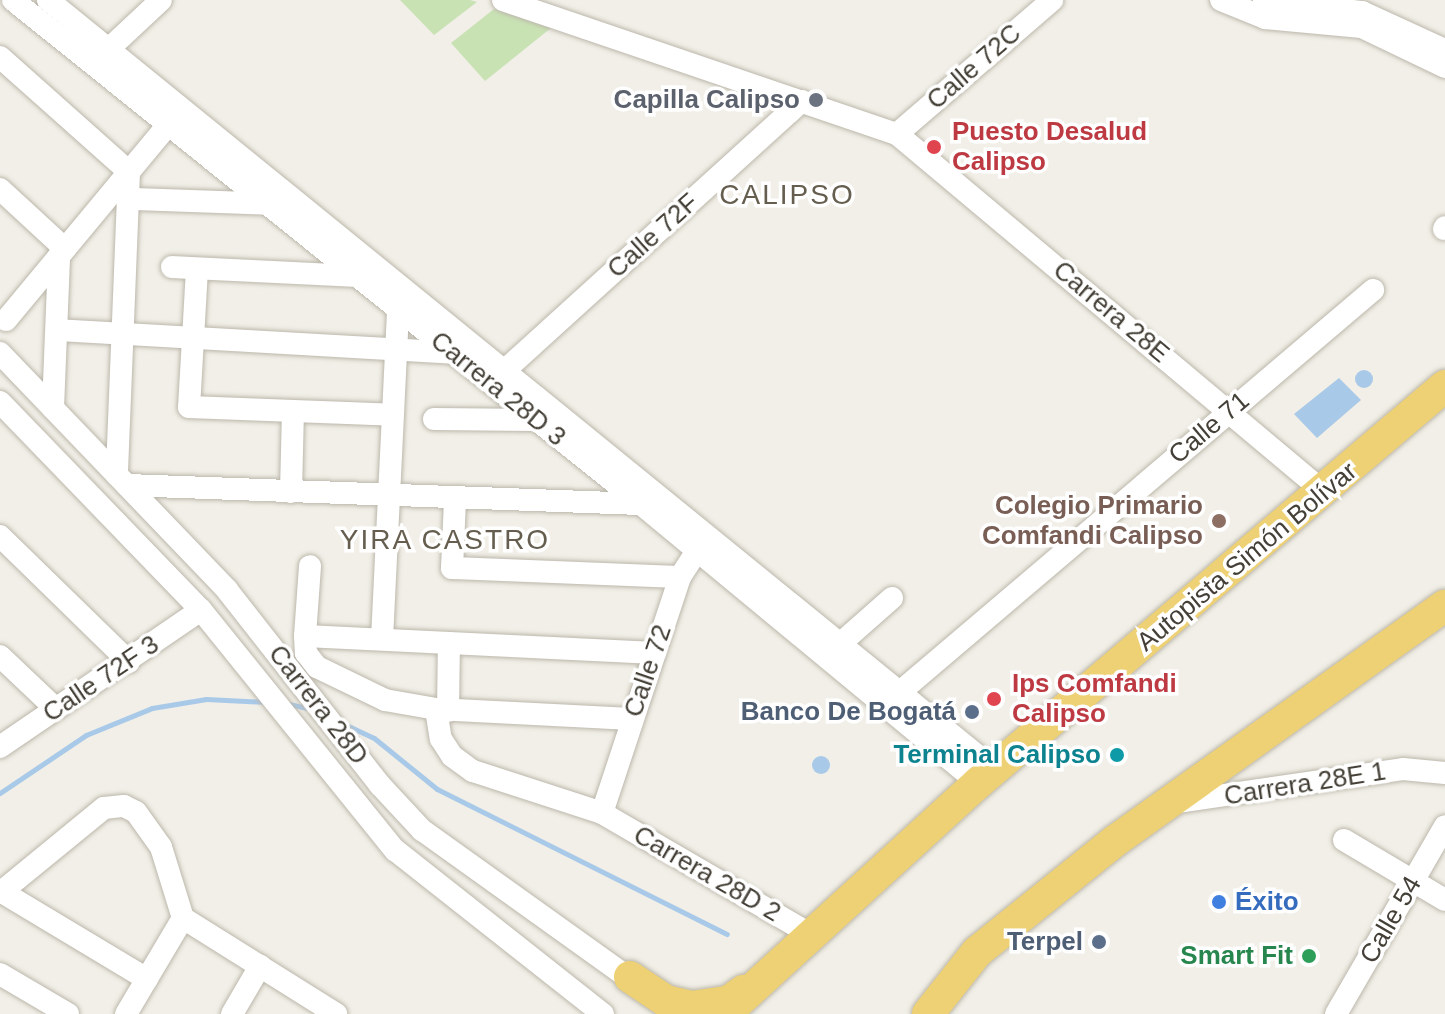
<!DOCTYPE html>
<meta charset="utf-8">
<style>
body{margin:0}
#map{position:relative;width:1445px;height:1014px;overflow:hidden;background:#f1efe7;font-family:Helvetica,sans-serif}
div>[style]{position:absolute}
.green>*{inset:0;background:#c9e2b4}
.water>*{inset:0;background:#a9c9e8}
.round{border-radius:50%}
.stream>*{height:5px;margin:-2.5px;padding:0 2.5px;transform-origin:2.5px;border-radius:2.5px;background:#a9c9e8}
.roads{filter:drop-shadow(0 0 2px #bcb7ab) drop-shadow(0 0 2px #bcb7ab)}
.minor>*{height:22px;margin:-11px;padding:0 11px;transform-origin:11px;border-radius:11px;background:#fff}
.highway>*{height:32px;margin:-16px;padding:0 16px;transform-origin:16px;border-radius:16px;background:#eed175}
.dots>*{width:22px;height:22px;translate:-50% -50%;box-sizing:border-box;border:4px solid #fff;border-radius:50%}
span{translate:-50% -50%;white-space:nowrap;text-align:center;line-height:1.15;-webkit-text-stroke:7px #fff;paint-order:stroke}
.street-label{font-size:26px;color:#444037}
.worship-label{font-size:26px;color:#5b616d;font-weight:700}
.right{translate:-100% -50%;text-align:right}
.health-label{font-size:26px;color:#be3a42;font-weight:700}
.left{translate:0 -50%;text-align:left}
.education-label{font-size:26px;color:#785e54;font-weight:700}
.service-label{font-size:26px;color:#4e5e75;font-weight:700}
.culture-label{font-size:26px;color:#0d838f;font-weight:700}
.shop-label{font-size:26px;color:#366cbe;font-weight:700}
.leisure-label{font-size:26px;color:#27864d;font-weight:700}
.neighbourhood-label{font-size:28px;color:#655e4f;letter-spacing:2px}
</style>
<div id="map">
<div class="green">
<i style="clip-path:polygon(400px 0,470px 0,477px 2px,434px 35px)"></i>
<i style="clip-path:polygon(494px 9px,551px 28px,485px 81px,451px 43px)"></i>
</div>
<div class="water">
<i class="round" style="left:1355px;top:370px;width:18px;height:18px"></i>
<i style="clip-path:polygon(1339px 378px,1361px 400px,1317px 438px,1294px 414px)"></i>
<i class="round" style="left:812px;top:756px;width:18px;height:18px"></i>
</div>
<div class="stream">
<i style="left:285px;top:703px;width:26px;rotate:13deg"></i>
<i style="left:344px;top:724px;width:33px;rotate:25deg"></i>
<i style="left:374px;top:738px;width:81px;rotate:39deg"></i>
<i style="left:437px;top:789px;width:324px;rotate:26.6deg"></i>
<i style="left:0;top:793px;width:104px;rotate:-34deg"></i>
<i style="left:86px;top:735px;width:71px;rotate:-22.2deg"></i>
<i style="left:152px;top:708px;width:55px;rotate:-9.5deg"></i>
<i style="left:206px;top:699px;width:61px;rotate:2.8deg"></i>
</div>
<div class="roads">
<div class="minor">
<i style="left:13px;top:0;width:790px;rotate:38.73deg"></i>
<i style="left:629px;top:494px;width:453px;rotate:39.6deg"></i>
<i style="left:48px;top:0;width:1221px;rotate:39.11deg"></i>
<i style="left:503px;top:0;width:416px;rotate:18.8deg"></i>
<i style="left:897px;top:134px;width:557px;rotate:39.98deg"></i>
<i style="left:1221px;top:0;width:48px;rotate:22.2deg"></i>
<i style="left:1265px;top:18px;width:97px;rotate:5.3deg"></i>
<i style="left:1362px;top:27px;width:92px;rotate:25.7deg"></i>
<i style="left:1264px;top:0;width:99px;rotate:7deg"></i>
<i style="left:1362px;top:12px;width:91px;rotate:24.6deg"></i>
<i style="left:0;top:57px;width:173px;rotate:41.7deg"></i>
<i style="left:129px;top:172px;width:303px;rotate:92.3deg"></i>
<i style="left:98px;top:59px;width:86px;rotate:-43.1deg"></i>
<i style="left:897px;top:134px;width:205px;rotate:-40.8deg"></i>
<i style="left:0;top:189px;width:88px;rotate:42.7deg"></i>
<i style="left:131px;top:199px;width:141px;rotate:2deg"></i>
<i style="left:1444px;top:229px;width:2px;rotate:-63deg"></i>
<i style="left:172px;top:267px;width:186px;rotate:2.8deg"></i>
<i style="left:197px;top:269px;width:138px;rotate:93.3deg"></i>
<i style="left:189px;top:407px;width:204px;rotate:2.2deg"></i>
<i style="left:6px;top:320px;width:252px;rotate:-50.3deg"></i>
<i style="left:57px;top:330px;width:399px;rotate:3.3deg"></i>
<i style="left:0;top:353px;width:328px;rotate:46.2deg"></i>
<i style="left:227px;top:590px;width:248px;rotate:51.9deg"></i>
<i style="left:380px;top:785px;width:62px;rotate:47deg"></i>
<i style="left:422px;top:830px;width:269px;rotate:35.6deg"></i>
<i style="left:504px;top:371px;width:402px;rotate:-42.2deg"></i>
<i style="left:0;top:402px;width:289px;rotate:46deg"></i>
<i style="left:201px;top:610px;width:309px;rotate:51.1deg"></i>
<i style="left:395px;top:850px;width:265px;rotate:38.3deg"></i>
<i style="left:53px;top:408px;width:152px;rotate:-87.7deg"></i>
<i style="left:434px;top:419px;width:101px;rotate:0.6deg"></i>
<i style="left:127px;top:485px;width:513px;rotate:2.12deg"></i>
<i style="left:291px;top:492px;width:80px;rotate:-88.6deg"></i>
<i style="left:455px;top:500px;width:68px;rotate:92.5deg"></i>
<i style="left:452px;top:568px;width:228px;rotate:2.3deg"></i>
<i style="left:0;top:536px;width:180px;rotate:44.3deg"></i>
<i style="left:305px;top:636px;width:70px;rotate:-85.9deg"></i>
<i style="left:382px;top:639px;width:331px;rotate:-87.2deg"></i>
<i style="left:841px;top:643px;width:68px;rotate:-41.4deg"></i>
<i style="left:655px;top:653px;width:350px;rotate:-177.2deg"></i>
<i style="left:305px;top:636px;width:17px;rotate:87deg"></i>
<i style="left:306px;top:653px;width:18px;rotate:52deg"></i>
<i style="left:317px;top:667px;width:76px;rotate:25.9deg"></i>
<i style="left:385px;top:700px;width:52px;rotate:10deg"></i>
<i style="left:436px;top:709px;width:30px;rotate:81deg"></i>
<i style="left:441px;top:739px;width:20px;rotate:57deg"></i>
<i style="left:452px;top:756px;width:26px;rotate:36deg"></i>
<i style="left:473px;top:771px;width:136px;rotate:18deg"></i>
<i style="left:602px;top:813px;width:243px;rotate:30.2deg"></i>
<i style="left:0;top:656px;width:77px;rotate:43.4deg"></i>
<i style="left:900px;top:692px;width:621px;rotate:-40.36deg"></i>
<i style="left:436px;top:709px;width:196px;rotate:2.9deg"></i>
<i style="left:448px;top:711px;width:68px;rotate:-89.2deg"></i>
<i style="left:0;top:747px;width:243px;rotate:-34.3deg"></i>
<i style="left:1170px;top:803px;width:235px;rotate:-8.3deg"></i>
<i style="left:1403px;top:769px;width:42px;rotate:5.4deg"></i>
<i style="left:602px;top:813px;width:249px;rotate:-71.7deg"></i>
<i style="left:680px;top:577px;width:44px;rotate:-57deg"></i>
<i style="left:1344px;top:840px;width:117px;rotate:30.7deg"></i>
<i style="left:2px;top:892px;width:169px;rotate:31deg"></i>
<i style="left:0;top:893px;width:134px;rotate:-39.3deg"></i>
<i style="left:104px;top:808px;width:20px;rotate:-6deg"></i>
<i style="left:124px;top:806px;width:13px;rotate:27deg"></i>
<i style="left:136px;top:812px;width:43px;rotate:54.5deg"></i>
<i style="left:161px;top:847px;width:74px;rotate:72.8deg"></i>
<i style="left:183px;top:918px;width:181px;rotate:32.1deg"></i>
<i style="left:0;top:974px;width:79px;rotate:30.5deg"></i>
<i style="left:126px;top:1014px;width:112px;rotate:-59.3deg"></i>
<i style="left:232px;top:1014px;width:56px;rotate:-59.7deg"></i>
<i style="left:1336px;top:1014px;width:217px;rotate:-59.9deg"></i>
</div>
<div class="highway">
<i style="left:630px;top:977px;width:43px;rotate:33.7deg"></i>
<i style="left:666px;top:1001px;width:26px;rotate:13deg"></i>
<i style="left:691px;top:1007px;width:37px;rotate:-8deg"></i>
<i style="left:728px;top:1002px;width:19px;rotate:-36deg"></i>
<i style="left:725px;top:1014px;width:343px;rotate:-42.4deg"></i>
<i style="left:978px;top:783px;width:613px;rotate:-40.37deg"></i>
<i style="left:928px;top:1014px;width:79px;rotate:-51.7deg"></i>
<i style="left:977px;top:952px;width:177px;rotate:-38.8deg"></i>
<i style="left:1115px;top:841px;width:405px;rotate:-35.5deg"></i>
</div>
</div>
<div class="dots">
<i style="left:816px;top:100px;background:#6b7280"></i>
<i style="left:934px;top:147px;background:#e0444e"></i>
<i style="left:1219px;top:521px;background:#8d6e63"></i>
<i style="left:994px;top:699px;background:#e0444e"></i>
<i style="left:972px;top:712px;background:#5c6f8a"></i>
<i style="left:1117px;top:755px;background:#0f9aa8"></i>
<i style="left:1219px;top:902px;background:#3f7fe0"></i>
<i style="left:1099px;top:942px;background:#5c6f8a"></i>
<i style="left:1309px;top:956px;background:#2e9e5b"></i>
</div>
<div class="street-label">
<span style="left:974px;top:67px;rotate:-41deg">Calle 72C</span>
<span style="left:653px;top:236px;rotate:-42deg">Calle 72F</span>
<span style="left:1111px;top:312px;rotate:40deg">Carrera 28E</span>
<span style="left:498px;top:389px;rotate:39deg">Carrera 28D 3</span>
<span style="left:1209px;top:428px;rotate:-40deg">Calle 71</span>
<span style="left:1247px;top:557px;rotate:-40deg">Autopista Simón Bolívar</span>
<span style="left:648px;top:671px;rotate:-71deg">Calle 72</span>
<span style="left:101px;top:679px;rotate:-34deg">Calle 72F 3</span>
<span style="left:318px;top:705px;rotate:52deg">Carrera 28D</span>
<span style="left:1305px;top:784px;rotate:-9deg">Carrera 28E 1</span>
<span style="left:707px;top:874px;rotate:30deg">Carrera 28D 2</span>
<span style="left:1391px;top:920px;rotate:-60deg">Calle 54</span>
</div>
<div class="worship-label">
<span class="right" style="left:800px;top:100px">Capilla Calipso</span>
</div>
<div class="health-label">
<span class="left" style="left:952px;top:147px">Puesto Desalud<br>Calipso</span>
<span class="left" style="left:1012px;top:699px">Ips Comfandi<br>Calipso</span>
</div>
<div class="education-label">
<span class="right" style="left:1203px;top:521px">Colegio Primario<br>Comfandi Calipso</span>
</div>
<div class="service-label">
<span class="right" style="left:956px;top:712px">Banco De Bogatá</span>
<span class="right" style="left:1083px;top:942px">Terpel</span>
</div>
<div class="culture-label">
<span class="right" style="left:1101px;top:755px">Terminal Calipso</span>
</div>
<div class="shop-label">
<span class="left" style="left:1235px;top:902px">Éxito</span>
</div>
<div class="leisure-label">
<span class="right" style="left:1293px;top:956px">Smart Fit</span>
</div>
<div class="neighbourhood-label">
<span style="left:787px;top:195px">CALIPSO</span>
<span style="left:445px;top:540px">YIRA CASTRO</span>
</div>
</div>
